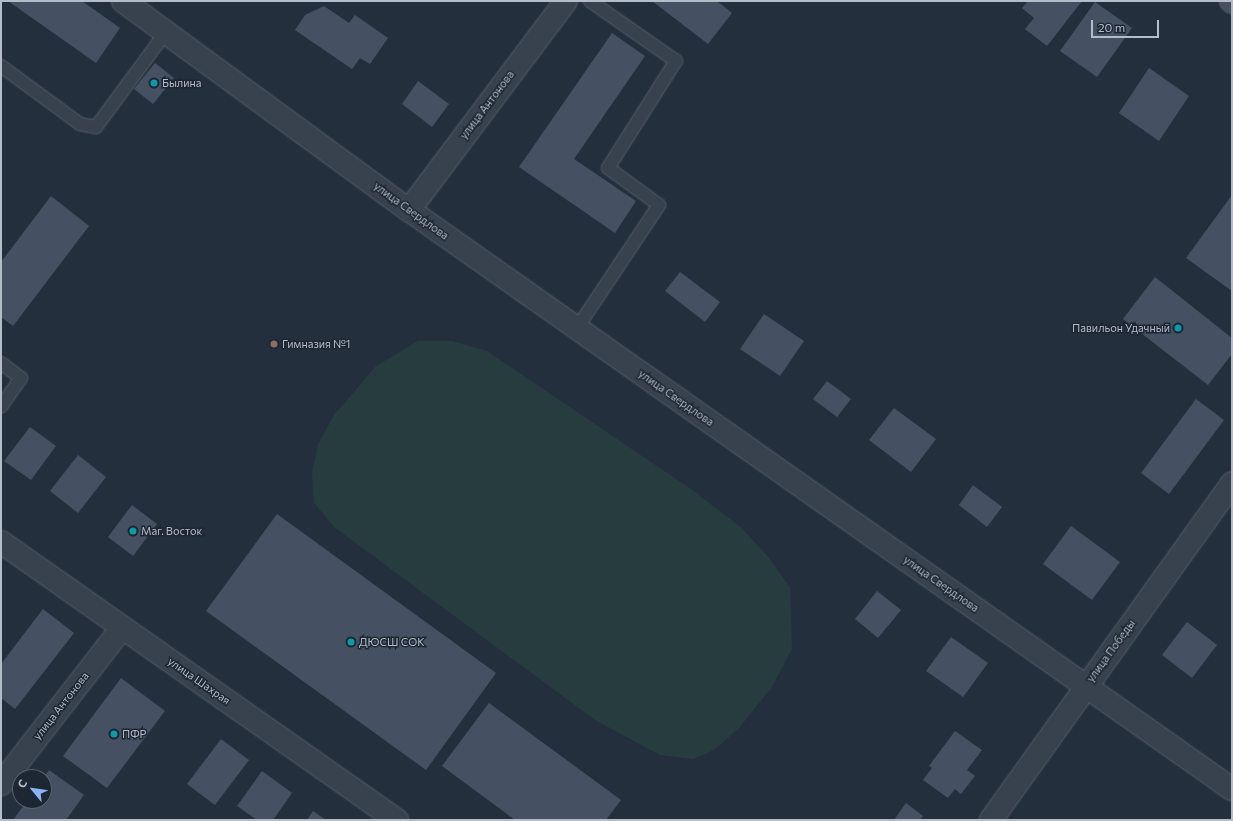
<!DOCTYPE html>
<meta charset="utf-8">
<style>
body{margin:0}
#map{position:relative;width:1233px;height:821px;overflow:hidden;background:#242f3e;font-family:Commissioner,sans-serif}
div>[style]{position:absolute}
.green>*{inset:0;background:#263c3f}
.building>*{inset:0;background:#455162}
.roads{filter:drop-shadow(0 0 1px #565f6c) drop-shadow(0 0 1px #565f6c)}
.lane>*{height:12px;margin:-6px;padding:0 6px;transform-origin:6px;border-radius:6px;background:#38414e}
.street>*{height:22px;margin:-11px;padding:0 11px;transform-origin:11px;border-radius:11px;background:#38414e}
.secondary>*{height:22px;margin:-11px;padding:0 11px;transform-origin:11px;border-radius:11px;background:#465061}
.dots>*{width:11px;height:11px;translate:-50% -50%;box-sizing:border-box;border:2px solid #1d2633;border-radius:50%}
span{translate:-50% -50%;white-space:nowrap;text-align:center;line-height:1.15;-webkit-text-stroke:3px #1d2633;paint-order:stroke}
.poi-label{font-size:11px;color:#b4bcc9}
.left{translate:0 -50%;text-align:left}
.right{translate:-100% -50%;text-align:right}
.street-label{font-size:11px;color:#b4bcc9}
.frame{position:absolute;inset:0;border:2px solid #b4bcc9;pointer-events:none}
.north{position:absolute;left:12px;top:769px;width:40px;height:40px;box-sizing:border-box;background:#1d2633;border:1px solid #59626f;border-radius:50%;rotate:299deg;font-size:11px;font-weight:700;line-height:16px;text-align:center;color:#b4bcc9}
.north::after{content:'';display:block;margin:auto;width:14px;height:18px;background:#8ab4f8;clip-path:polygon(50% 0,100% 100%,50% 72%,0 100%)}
.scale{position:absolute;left:1091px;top:20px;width:68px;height:18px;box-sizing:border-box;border:2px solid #b4bcc9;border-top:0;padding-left:5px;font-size:12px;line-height:14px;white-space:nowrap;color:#b4bcc9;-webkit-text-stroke:3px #1d2633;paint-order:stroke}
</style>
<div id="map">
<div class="green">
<i style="clip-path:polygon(418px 341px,452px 341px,487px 351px,691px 489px,742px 528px,769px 558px,790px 587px,792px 649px,772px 687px,739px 728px,714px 750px,693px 759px,660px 755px,595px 720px,334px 527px,314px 503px,312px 473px,318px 444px,334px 415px,376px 366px)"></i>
</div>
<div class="building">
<i style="clip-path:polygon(8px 1px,82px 1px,120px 28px,96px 63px)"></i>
<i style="clip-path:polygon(652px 1px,717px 1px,732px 13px,708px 44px)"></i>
<i style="clip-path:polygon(1028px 1px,1082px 1px,1047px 46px,1025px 29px,1034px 18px,1022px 8px)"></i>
<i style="clip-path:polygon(1095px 2px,1132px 28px,1097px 77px,1060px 51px)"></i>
<i style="clip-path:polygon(324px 6px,349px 23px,355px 15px,388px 38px,370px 64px,360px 58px,352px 69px,295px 30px,305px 15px)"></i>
<i style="clip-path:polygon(612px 33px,645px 56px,574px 159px,636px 201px,615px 233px,519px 167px)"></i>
<i style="clip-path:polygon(155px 63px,174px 78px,153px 104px,134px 89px)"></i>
<i style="clip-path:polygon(1149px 68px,1189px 96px,1159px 141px,1119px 113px)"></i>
<i style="clip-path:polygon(418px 81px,449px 104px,432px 127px,402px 104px)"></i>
<i style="clip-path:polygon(1232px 195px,1232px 291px,1186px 258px)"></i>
<i style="clip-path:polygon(51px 196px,89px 226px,13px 326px,1px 317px,1px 262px)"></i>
<i style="clip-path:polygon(680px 272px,720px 302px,705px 322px,665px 291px)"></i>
<i style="clip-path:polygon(1155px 277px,1232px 338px,1232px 354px,1208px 385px,1123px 319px)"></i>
<i style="clip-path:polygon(764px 314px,804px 341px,780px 376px,740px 349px)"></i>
<i style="clip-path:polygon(827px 381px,851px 399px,837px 417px,813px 399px)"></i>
<i style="clip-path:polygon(1196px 399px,1224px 420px,1169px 494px,1141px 473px)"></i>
<i style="clip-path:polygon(894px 408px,936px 439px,911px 472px,869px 440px)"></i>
<i style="clip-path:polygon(30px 427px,56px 446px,31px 480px,4px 461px)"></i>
<i style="clip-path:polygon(78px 455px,106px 477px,78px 513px,50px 491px)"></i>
<i style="clip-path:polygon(973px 485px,1002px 507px,987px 527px,959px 505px)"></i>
<i style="clip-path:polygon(132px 505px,157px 524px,133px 556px,108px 537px)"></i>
<i style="clip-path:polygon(277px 514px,496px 673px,426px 770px,206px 611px)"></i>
<i style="clip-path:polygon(1071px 526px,1120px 562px,1092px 600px,1043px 564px)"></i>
<i style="clip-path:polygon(877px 591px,901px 610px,878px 638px,855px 619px)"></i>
<i style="clip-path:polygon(43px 609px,74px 633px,15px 709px,1px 698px,1px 664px)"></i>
<i style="clip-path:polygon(1187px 622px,1217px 645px,1192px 678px,1162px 655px)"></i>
<i style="clip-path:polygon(951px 637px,988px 663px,963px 697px,926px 671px)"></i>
<i style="clip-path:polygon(121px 678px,165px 711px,107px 788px,63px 756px)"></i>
<i style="clip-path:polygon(489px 703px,621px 800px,606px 820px,515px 820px,442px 766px)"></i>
<i style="clip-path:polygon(955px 731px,982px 750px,967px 770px,975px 776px,961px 794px,955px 789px,948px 798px,923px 780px,932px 768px,929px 766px)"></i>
<i style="clip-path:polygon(221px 739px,249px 760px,215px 805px,187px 784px)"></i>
<i style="clip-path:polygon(49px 770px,84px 795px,66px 820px,13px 820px,27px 801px,44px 801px,44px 777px)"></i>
<i style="clip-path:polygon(262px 771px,292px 793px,273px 820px,257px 820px,237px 806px)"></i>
<i style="clip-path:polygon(906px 803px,923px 816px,920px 820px,894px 820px)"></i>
<i style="clip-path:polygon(313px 811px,326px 820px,307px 820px)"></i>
</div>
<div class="roads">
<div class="lane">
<i style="left:1px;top:66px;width:98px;rotate:36.3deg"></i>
<i style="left:80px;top:124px;width:16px;rotate:11deg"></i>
<i style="left:96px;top:127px;width:118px;rotate:-53.6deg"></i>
<i style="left:577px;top:328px;width:148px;rotate:-56.3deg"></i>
<i style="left:659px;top:205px;width:63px;rotate:-144deg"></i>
<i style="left:608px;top:168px;width:127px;rotate:-57.6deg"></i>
<i style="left:676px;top:61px;width:105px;rotate:-145.1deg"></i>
<i style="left:1px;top:363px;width:25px;rotate:37deg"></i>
<i style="left:21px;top:378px;width:35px;rotate:125deg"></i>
</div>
<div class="street">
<i style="left:123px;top:1px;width:354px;rotate:36.2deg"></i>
<i style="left:409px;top:210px;width:1006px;rotate:35.13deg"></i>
<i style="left:409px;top:210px;width:261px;rotate:-53.1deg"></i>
<i style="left:1px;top:542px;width:484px;rotate:35.1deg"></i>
<i style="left:1px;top:784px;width:197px;rotate:-52.2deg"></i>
<i style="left:991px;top:820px;width:414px;rotate:-54.4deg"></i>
</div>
<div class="secondary">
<i style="left:1231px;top:1px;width:1px;rotate:45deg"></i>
</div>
</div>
<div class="dots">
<i style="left:154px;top:83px;background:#0f9aa8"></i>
<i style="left:1178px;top:328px;background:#0f9aa8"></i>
<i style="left:274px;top:344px;background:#8d6e63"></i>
<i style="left:133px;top:531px;background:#0f9aa8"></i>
<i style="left:351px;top:642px;background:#0f9aa8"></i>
<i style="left:114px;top:734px;background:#0f9aa8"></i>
</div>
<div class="poi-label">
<span class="left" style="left:162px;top:83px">Былина</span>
<span class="right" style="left:1170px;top:328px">Павильон Удачный</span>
<span class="left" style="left:282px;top:344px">Гимназия №1</span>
<span class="left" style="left:141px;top:531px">Маг. Восток</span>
<span class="left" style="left:359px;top:642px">ДЮСШ СОК</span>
<span class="left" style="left:122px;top:734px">ПФР</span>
</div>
<div class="street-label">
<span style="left:487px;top:105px;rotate:-53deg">улица Антонова</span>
<span style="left:411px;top:211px;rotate:36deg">улица Свердлова</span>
<span style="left:676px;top:398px;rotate:35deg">улица Свердлова</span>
<span style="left:941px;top:584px;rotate:35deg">улица Свердлова</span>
<span style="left:1111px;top:651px;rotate:-54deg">улица Победы</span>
<span style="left:199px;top:681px;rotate:35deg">улица Шахрая</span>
<span style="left:61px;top:706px;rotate:-52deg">улица Антонова</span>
</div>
<div class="frame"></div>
<div class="north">С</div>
<div class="scale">20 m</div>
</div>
